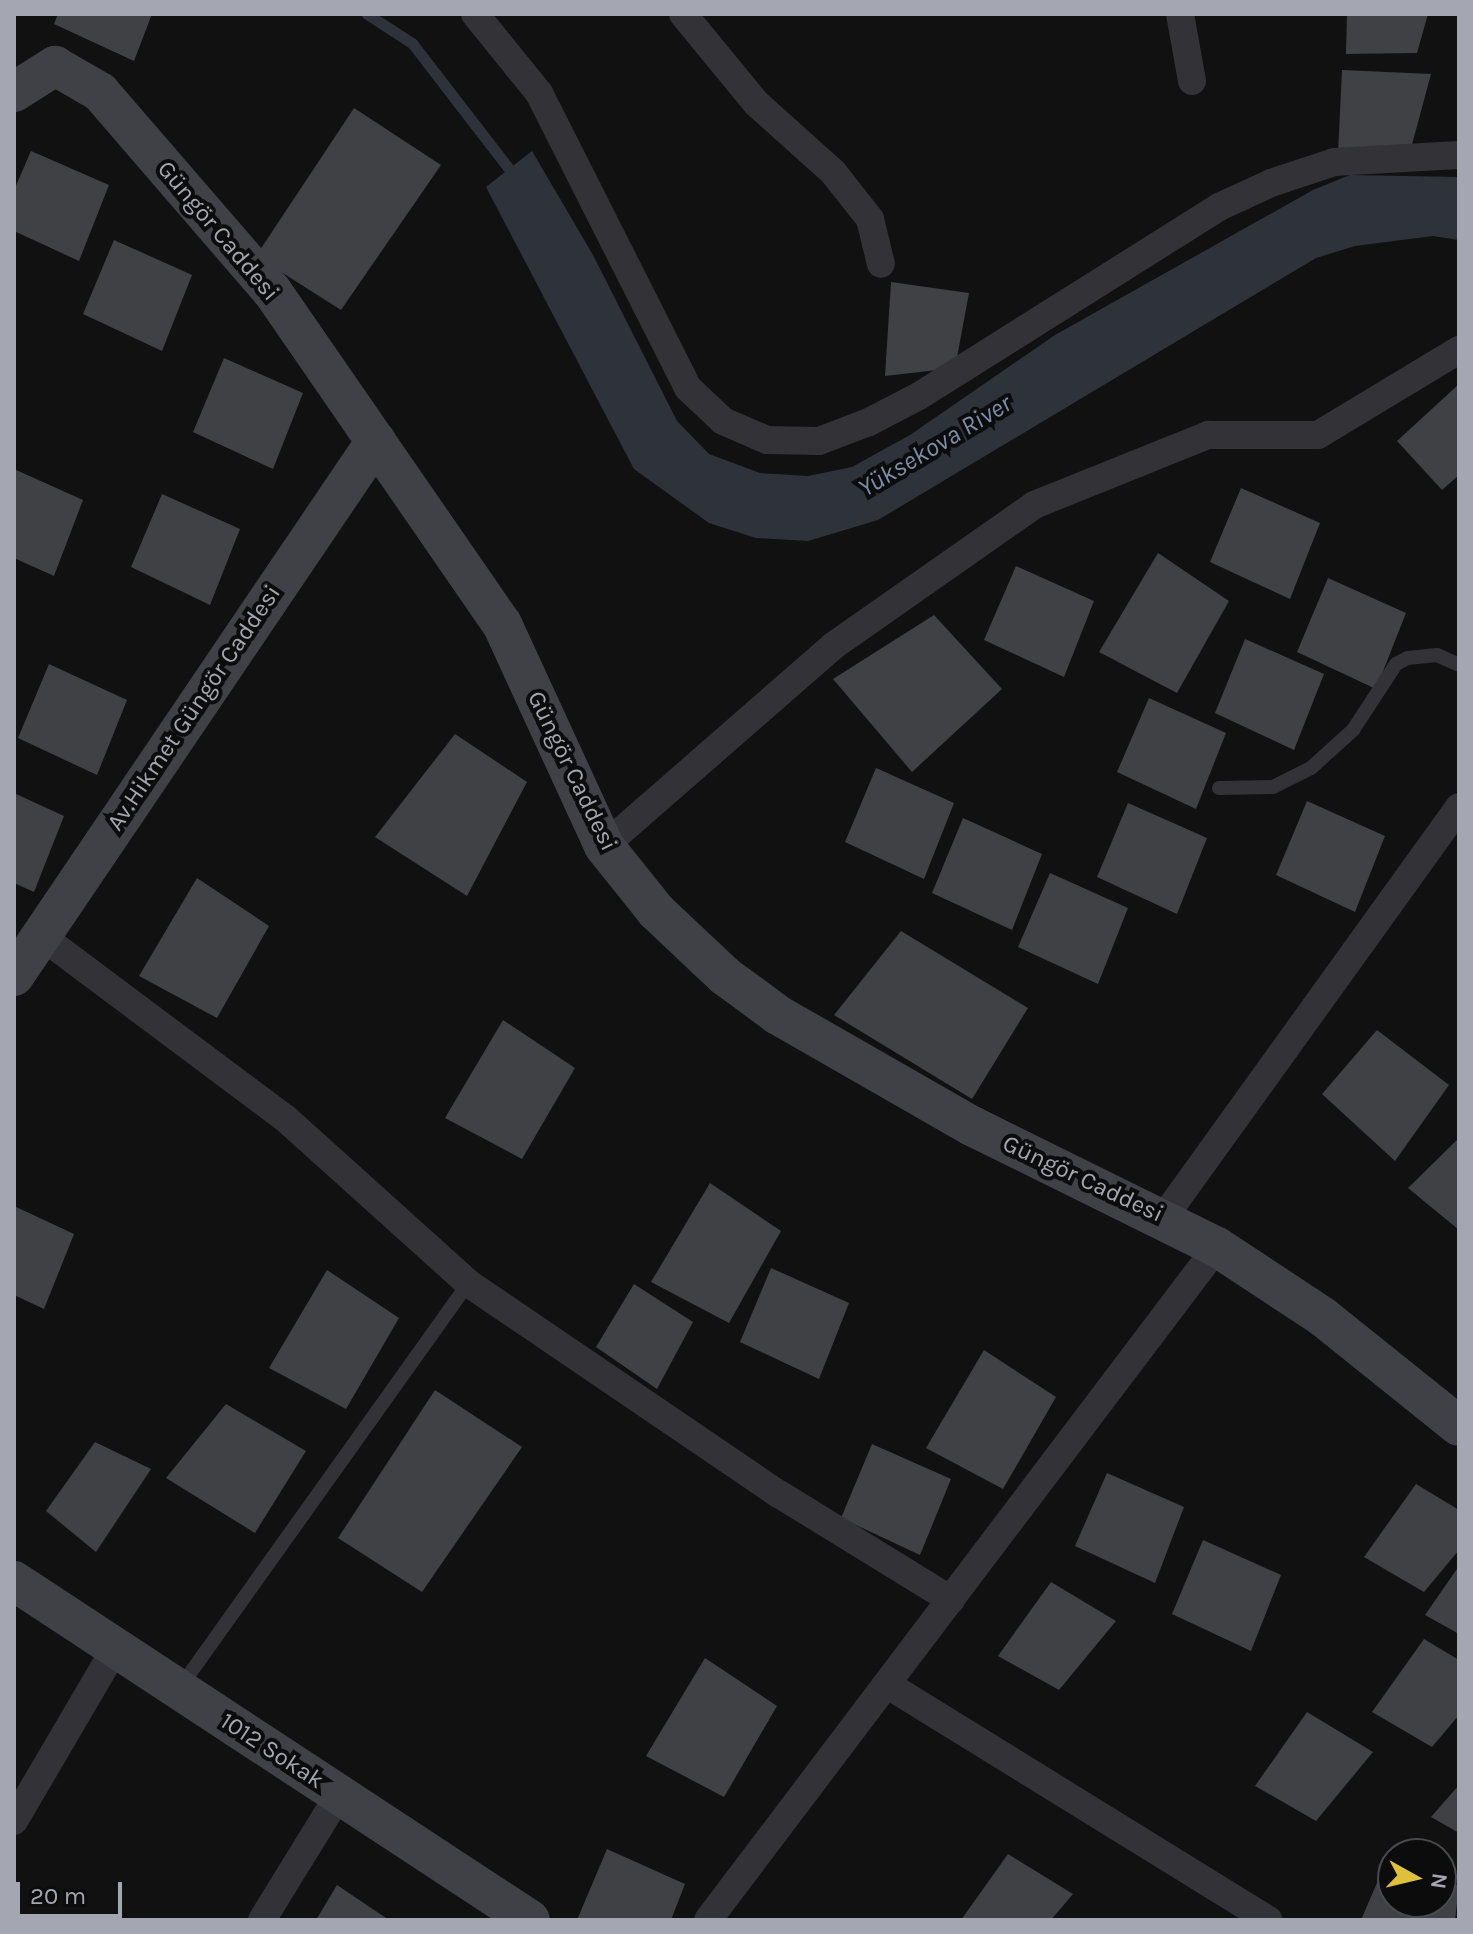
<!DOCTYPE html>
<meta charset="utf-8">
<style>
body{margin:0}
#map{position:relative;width:1473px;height:1934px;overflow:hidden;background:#111112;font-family:Karla,sans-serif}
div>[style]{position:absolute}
.water>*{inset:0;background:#2e333b}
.stream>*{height:11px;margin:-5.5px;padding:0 5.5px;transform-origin:5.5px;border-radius:5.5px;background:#2e333b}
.building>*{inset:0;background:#404145}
.lane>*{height:14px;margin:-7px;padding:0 7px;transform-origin:7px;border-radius:7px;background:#323237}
.street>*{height:28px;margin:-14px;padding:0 14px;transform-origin:14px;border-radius:14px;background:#323237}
.secondary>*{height:40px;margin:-20px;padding:0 20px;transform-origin:20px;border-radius:20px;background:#404146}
span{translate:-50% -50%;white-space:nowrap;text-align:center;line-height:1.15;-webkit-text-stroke:8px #0c0c0d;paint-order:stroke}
.street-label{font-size:24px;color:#a4a6b1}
.water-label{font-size:26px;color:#7d8eaa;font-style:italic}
.frame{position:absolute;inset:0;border:16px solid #a4a6b1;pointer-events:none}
.north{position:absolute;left:1377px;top:1838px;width:80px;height:80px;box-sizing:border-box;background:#0c0c0d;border:2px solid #494a4f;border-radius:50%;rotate:98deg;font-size:22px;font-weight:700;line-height:32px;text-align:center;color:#a4a6b1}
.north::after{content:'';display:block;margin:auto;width:28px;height:36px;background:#dec03d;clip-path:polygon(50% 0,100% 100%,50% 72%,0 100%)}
.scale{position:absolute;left:16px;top:1882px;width:106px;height:36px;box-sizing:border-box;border:4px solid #a4a6b1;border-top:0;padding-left:10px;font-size:24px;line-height:28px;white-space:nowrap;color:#a4a6b1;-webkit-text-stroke:6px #0c0c0d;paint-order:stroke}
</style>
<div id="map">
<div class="water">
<i style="clip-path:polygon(532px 151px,593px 255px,677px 421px,709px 454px,760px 473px,808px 476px,852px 467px,910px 435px,1055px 335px,1313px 190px,1350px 175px,1459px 177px,1459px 240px,1433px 236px,1355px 246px,1316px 258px,878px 520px,808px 541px,756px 538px,709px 523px,634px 469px,486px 187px)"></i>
</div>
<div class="stream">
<i style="left:367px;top:14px;width:54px;rotate:32.8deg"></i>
<i style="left:412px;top:43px;width:170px;rotate:52.4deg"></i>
</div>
<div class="building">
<i style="clip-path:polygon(58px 14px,152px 14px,134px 61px,54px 24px)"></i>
<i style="clip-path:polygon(1347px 14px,1428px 14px,1417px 53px,1346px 54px)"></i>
<i style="clip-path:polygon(1342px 70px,1431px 74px,1410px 152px,1338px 153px)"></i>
<i style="clip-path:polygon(354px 108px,441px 165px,341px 310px,256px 256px)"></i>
<i style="clip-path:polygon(31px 151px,109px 185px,79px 261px,14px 231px,14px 190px)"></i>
<i style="clip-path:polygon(114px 240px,192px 275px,162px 351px,83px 314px)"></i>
<i style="clip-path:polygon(891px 282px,969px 293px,955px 368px,885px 376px)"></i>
<i style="clip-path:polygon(224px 358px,303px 393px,273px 469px,193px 432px)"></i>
<i style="clip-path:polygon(1459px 384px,1459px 475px,1442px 490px,1397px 441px)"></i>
<i style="clip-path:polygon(14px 469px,83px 500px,54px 576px,14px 558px)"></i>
<i style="clip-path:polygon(1241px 488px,1320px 523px,1290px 599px,1210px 562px)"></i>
<i style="clip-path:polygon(162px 494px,240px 529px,210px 605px,131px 567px)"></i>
<i style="clip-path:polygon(1158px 553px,1229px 601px,1177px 693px,1099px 652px)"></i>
<i style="clip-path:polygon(1016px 566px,1094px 601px,1064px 677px,984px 640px)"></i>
<i style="clip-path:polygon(1328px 578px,1406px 613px,1376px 689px,1297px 652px)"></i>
<i style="clip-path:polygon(934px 615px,1002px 689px,912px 772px,833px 679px)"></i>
<i style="clip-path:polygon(1245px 639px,1324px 674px,1294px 750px,1215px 713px)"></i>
<i style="clip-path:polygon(49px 664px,127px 700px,97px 775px,18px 738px)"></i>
<i style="clip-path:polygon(1149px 698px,1226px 733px,1196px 809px,1117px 772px)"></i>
<i style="clip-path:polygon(455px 734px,527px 782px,467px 896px,375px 837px)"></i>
<i style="clip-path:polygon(876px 768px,954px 803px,924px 879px,845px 842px)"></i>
<i style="clip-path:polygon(14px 793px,64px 816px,34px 892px,14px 883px)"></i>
<i style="clip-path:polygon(1307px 801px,1385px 836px,1355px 912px,1276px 875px)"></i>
<i style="clip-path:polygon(1128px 803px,1207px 838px,1177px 914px,1097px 877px)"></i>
<i style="clip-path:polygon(963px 818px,1042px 854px,1012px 930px,932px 893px)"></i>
<i style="clip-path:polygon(1050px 873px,1128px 908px,1098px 984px,1018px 947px)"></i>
<i style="clip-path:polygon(197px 878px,269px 926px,217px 1018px,139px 976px)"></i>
<i style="clip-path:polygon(901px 931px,1028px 1008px,972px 1099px,834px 1015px)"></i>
<i style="clip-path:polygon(503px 1020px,575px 1068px,522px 1159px,445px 1118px)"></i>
<i style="clip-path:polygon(1377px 1030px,1449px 1085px,1395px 1161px,1322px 1094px)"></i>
<i style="clip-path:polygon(1459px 1138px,1459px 1230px,1408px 1188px)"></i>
<i style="clip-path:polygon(710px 1183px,781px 1231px,729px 1323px,651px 1282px)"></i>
<i style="clip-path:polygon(14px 1206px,74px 1234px,44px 1309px,14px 1295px)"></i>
<i style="clip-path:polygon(771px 1268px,849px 1303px,819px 1379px,740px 1342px)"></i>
<i style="clip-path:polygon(327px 1270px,399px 1318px,346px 1409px,269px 1368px)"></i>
<i style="clip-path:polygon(634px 1284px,693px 1322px,657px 1389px,596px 1347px)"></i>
<i style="clip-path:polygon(984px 1350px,1056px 1397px,1003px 1489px,926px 1448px)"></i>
<i style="clip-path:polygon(435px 1390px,522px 1447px,422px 1592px,338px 1538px)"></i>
<i style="clip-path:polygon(226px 1404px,306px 1451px,255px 1533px,166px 1478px)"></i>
<i style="clip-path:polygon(95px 1442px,151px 1469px,96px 1552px,46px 1511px)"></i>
<i style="clip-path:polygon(872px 1444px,951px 1479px,920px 1555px,841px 1518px)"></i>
<i style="clip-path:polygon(1107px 1473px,1184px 1507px,1155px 1583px,1075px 1546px)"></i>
<i style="clip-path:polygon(1416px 1484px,1459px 1510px,1459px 1550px,1424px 1592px,1364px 1557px)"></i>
<i style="clip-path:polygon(1203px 1540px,1281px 1575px,1251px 1651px,1172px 1614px)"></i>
<i style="clip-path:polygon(1459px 1566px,1459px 1634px,1425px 1615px)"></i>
<i style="clip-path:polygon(1051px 1582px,1116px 1621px,1059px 1690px,998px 1656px)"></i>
<i style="clip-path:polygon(1424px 1639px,1459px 1660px,1459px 1715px,1432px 1747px,1372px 1712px)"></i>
<i style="clip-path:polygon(705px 1658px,777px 1706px,724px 1797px,646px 1756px)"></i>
<i style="clip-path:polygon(1307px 1712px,1373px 1752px,1316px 1821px,1255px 1786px)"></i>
<i style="clip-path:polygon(1459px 1785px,1459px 1833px,1431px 1817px)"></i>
<i style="clip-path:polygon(607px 1849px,685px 1884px,671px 1920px,577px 1920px)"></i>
<i style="clip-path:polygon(1008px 1854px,1073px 1894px,1051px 1920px,961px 1920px)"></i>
<i style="clip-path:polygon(1389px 1855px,1393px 1902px,1441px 1902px,1441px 1878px,1459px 1886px,1455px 1920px,1361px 1920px)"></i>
<i style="clip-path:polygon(337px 1885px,389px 1920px,316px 1920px)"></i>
</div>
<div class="lane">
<i style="left:1219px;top:788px;width:54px;rotate:-1.1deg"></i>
<i style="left:1273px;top:787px;width:42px;rotate:-26.6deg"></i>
<i style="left:1311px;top:768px;width:57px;rotate:-42.1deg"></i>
<i style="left:1353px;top:730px;width:79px;rotate:-56.9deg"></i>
<i style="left:1396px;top:664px;width:13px;rotate:-27deg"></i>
<i style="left:1408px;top:658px;width:29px;rotate:-6deg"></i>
<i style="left:1437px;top:655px;width:24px;rotate:24deg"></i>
<i style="left:181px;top:1686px;width:495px;rotate:-54.5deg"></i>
</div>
<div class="street">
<i style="left:475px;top:14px;width:102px;rotate:51deg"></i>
<i style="left:539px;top:93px;width:330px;rotate:63.2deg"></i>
<i style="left:688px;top:388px;width:48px;rotate:43.3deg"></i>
<i style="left:723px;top:421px;width:48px;rotate:23.4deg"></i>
<i style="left:767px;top:440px;width:52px;rotate:1.1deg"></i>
<i style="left:819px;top:441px;width:53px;rotate:-20.8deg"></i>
<i style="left:869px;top:422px;width:56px;rotate:-27.5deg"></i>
<i style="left:919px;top:396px;width:355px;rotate:-32.2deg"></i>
<i style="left:1219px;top:207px;width:57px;rotate:-24.8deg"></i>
<i style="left:1271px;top:183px;width:66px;rotate:-18.4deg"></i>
<i style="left:1334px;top:162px;width:125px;rotate:-3.2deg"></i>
<i style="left:683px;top:14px;width:115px;rotate:50.6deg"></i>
<i style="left:756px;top:103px;width:103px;rotate:41.9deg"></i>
<i style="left:833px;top:172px;width:60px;rotate:51.8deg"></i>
<i style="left:870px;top:219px;width:46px;rotate:76.3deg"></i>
<i style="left:1180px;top:14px;width:68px;rotate:79.8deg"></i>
<i style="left:604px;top:846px;width:304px;rotate:-41.1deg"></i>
<i style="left:833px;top:646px;width:246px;rotate:-35deg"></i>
<i style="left:1034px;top:505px;width:188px;rotate:-21.9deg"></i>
<i style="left:1208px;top:435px;width:110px"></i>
<i style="left:1318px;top:435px;width:165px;rotate:-31.1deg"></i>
<i style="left:40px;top:935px;width:306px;rotate:36.8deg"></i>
<i style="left:285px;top:1118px;width:246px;rotate:42deg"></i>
<i style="left:468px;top:1283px;width:376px;rotate:34.2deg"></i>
<i style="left:779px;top:1494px;width:202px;rotate:31.6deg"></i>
<i style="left:1164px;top:1217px;width:505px;rotate:-54.26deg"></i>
<i style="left:888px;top:1685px;width:447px;rotate:31.7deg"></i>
<i style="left:14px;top:1821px;width:202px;rotate:-59.6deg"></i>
<i style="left:262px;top:1920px;width:147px;rotate:-58.4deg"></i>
<i style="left:708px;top:1920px;width:844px;rotate:-52.9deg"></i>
</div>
<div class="secondary">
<i style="left:14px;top:92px;width:49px;rotate:-32.4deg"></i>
<i style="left:55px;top:66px;width:52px;rotate:30deg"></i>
<i style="left:100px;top:92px;width:263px;rotate:49.2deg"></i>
<i style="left:272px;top:291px;width:405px;rotate:55.4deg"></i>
<i style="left:502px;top:624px;width:244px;rotate:65.3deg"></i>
<i style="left:604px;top:846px;width:83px;rotate:51.3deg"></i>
<i style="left:656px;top:911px;width:95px;rotate:43.3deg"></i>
<i style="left:725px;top:976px;width:66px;rotate:36.3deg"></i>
<i style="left:778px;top:1015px;width:224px;rotate:29.8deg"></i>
<i style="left:972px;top:1126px;width:273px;rotate:26.3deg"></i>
<i style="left:1217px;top:1247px;width:127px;rotate:33.4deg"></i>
<i style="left:1323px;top:1317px;width:174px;rotate:38.7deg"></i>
<i style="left:14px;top:976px;width:646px;rotate:-55.92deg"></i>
<i style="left:14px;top:1581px;width:617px;rotate:33.3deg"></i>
</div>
<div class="street-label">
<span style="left:218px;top:231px;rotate:50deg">Güngör Caddesi</span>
<span style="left:194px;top:708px;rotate:-56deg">Av.Hikmet Güngör Caddesi</span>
<span style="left:572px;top:771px;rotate:64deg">Güngör Caddesi</span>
<span style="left:1083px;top:1179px;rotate:25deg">Güngör Caddesi</span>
<span style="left:272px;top:1751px;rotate:33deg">1012 Sokak</span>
</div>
<div class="water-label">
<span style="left:935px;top:446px;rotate:-31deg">Yüksekova River</span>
</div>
<div class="frame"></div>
<div class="north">N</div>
<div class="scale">20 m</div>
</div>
